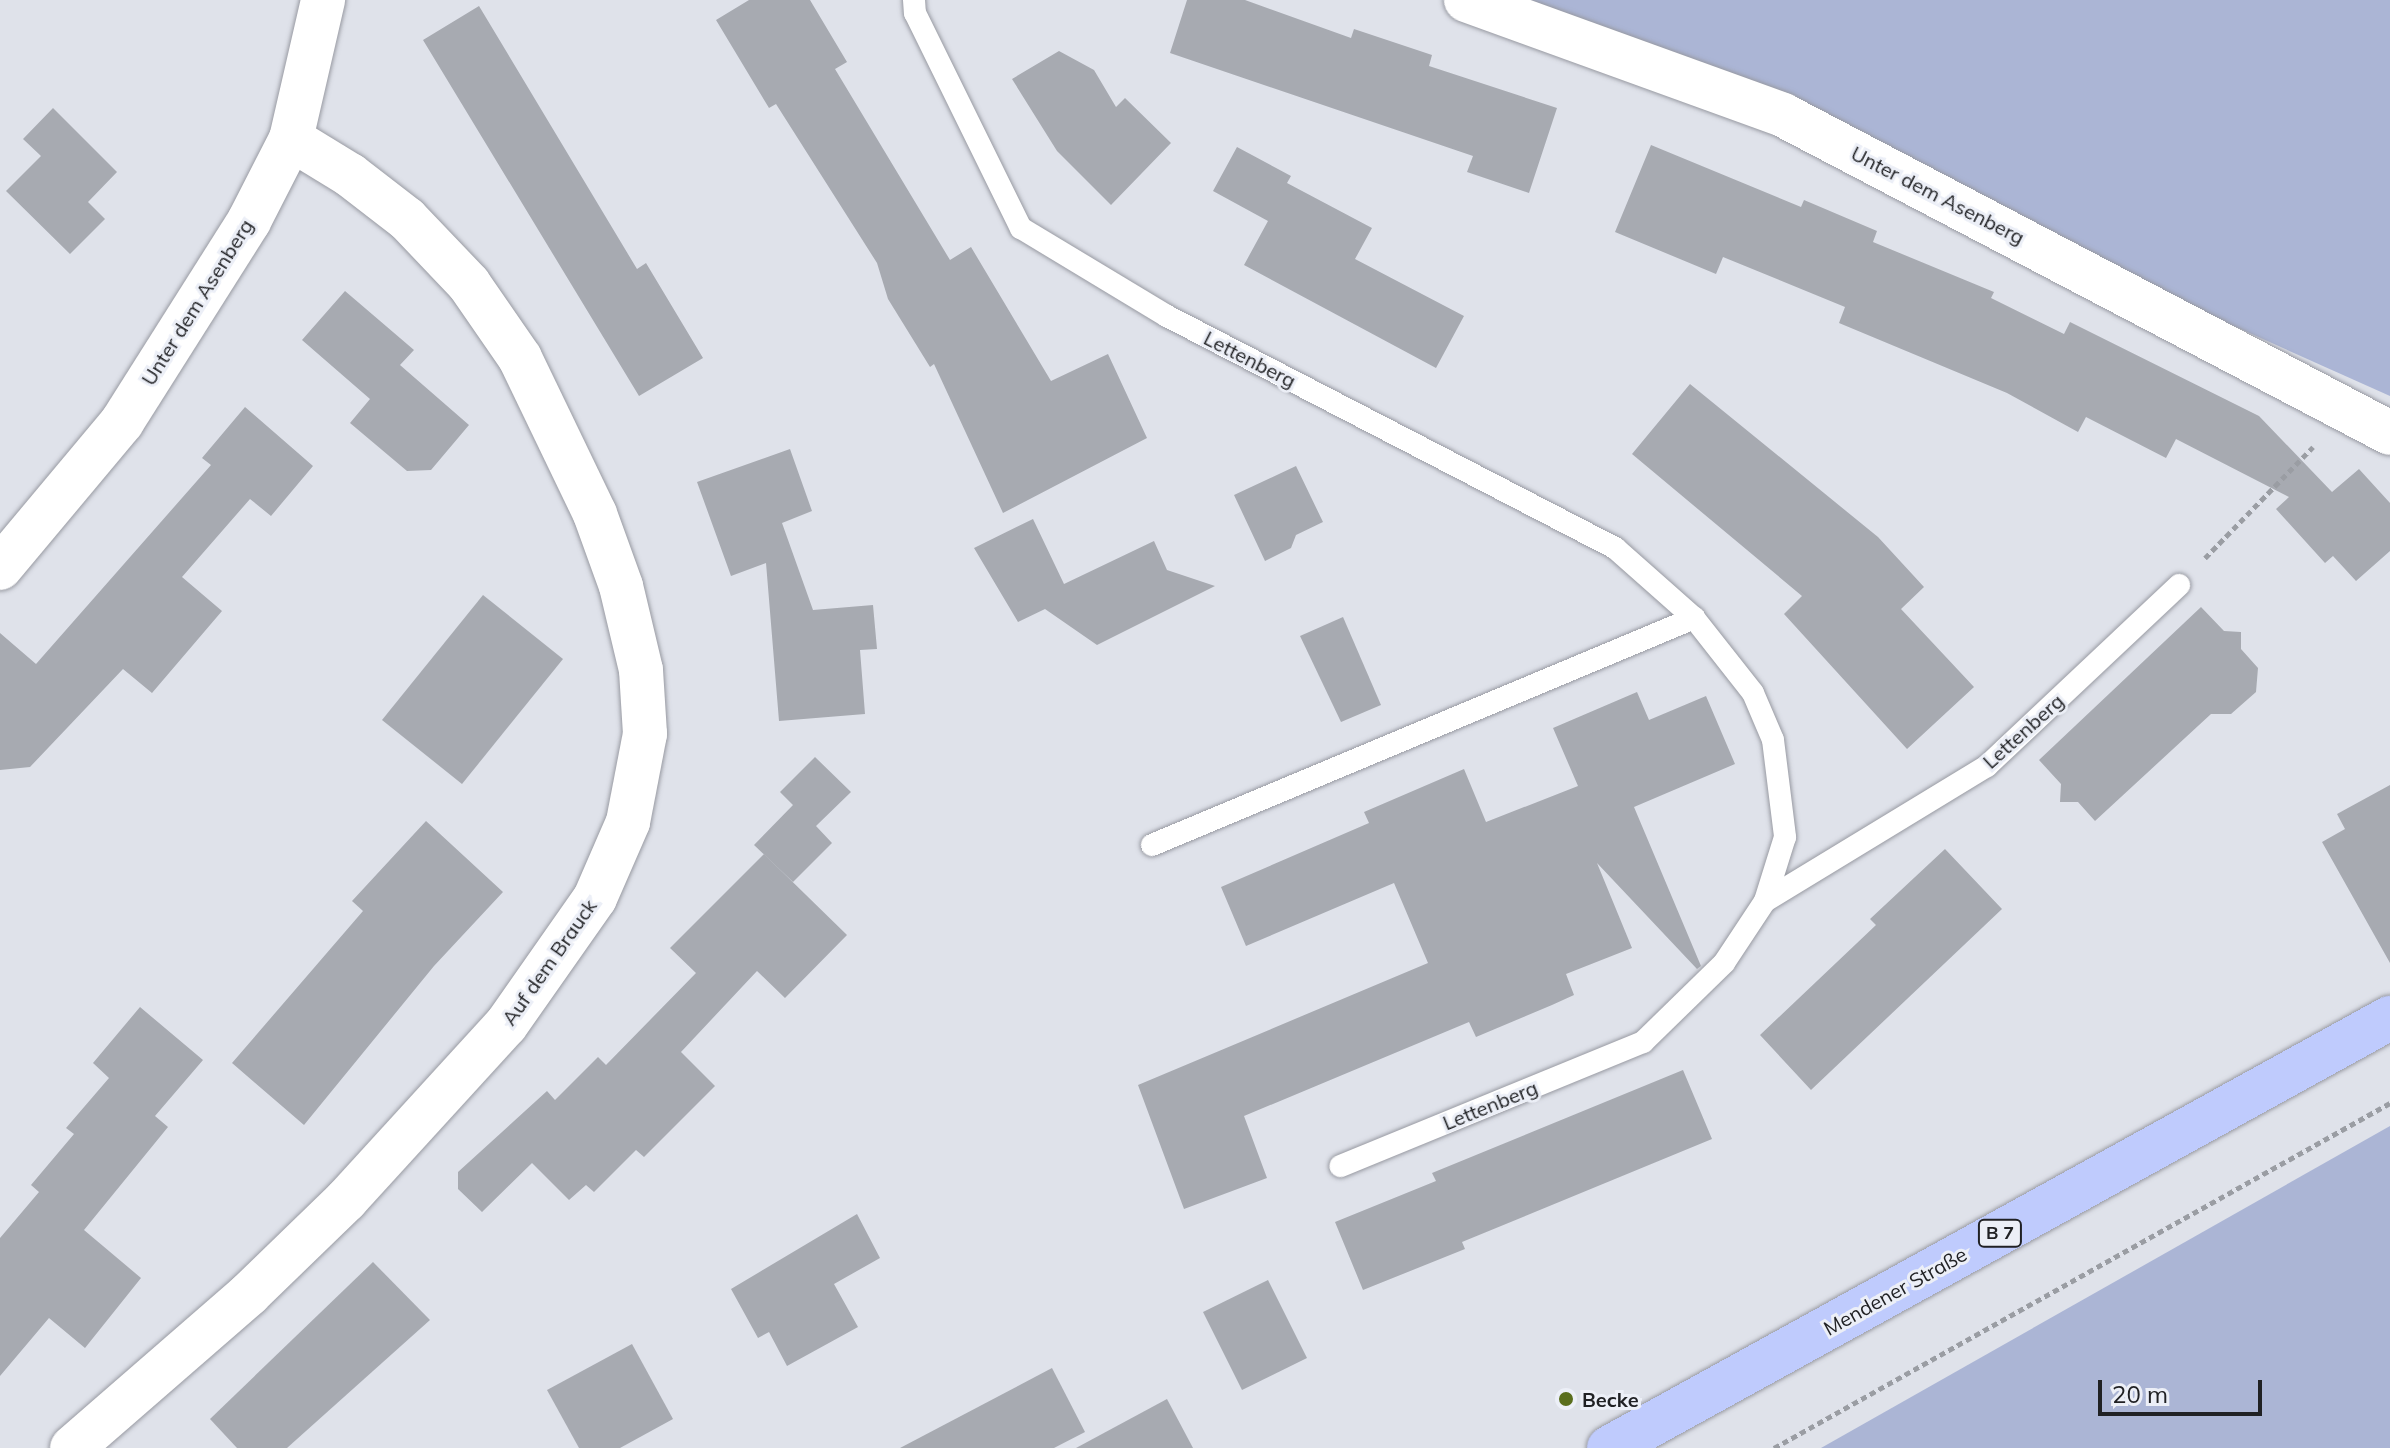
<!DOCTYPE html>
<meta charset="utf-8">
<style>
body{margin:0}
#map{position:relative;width:2390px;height:1448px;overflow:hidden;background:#dfe2ea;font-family:Mulish,sans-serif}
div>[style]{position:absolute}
.green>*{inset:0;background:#abb5d5}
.building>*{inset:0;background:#a7aab1}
.path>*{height:5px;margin-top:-2.5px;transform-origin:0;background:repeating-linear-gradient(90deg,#9a9da3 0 6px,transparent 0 10px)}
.roads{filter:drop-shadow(0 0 2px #989aa2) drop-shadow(0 0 2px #989aa2)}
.service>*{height:22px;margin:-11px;padding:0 11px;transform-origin:11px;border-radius:11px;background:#fff}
.minor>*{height:44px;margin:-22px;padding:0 22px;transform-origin:22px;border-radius:22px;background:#fff}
.primary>*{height:44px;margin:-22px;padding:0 22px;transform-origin:22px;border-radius:22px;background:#bfcbfd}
.dots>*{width:22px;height:22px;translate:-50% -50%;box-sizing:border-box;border:4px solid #eceff7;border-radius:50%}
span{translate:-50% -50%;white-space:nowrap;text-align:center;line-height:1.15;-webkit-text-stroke:6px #eceff7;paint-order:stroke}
.shield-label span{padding:2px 6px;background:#eceff7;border:2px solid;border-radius:6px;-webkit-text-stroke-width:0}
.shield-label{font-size:18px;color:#202124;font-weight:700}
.street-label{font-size:20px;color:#202124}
.poi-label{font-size:20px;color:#202124;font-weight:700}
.left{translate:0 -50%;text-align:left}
.scale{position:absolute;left:2098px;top:1380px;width:164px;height:36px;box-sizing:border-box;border:4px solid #202124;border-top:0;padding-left:10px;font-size:24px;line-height:28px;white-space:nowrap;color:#202124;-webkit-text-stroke:6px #eceff7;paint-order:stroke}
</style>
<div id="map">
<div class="green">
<i style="clip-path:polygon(1506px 0,2390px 0,2390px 396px)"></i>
<i style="clip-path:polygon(2390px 1126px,2390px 1448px,1821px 1448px)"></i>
</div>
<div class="building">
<i style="clip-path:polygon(749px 0,810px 0,847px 62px,835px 69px,950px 260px,971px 247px,1051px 381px,1108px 354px,1147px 438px,1003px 513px,934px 364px,930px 367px,888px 299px,877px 263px,776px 104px,769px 108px,716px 20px)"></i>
<i style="clip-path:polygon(1187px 0,1245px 0,1351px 38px,1354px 29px,1432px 55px,1429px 66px,1557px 108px,1529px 193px,1467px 172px,1473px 156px,1170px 53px)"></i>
<i style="clip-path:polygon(479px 6px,637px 269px,646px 263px,703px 358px,639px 396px,423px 40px)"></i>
<i style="clip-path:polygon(1059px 51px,1094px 70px,1116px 107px,1125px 98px,1171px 143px,1111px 205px,1057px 151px,1012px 79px)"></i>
<i style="clip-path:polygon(53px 108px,117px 172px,88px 202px,105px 219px,70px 254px,6px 191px,41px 156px,23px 139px)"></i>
<i style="clip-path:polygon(1651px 145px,1801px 207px,1804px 200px,1877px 231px,1873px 242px,1994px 292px,1991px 298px,2064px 334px,2070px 322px,2259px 416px,2332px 492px,2359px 469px,2390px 503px,2390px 551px,2356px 581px,2333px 556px,2325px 563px,2276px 509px,2289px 497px,2176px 439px,2166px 458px,2086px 417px,2078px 432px,2007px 393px,1839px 323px,1845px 307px,1723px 257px,1716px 274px,1615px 232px)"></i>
<i style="clip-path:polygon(1237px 147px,1291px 176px,1287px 183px,1372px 228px,1355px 259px,1464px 316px,1436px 368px,1244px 265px,1268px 221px,1213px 191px)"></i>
<i style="clip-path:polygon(345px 291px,414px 350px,400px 365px,469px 425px,431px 470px,407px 471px,350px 423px,370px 399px,302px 340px)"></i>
<i style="clip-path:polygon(1690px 384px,1878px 537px,1924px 587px,1901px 609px,1974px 687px,1907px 749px,1784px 614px,1802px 596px,1632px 454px)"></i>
<i style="clip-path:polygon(245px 407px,313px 466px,271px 516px,250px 499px,182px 577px,222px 611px,152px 693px,123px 669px,30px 767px,0 770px,0 633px,36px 664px,211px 465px,202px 458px)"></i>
<i style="clip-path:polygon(790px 449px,812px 511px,782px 523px,813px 610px,873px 605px,877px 649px,860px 650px,865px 714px,779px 721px,766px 563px,731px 576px,697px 482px)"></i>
<i style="clip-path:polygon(1296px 466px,1323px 522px,1296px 535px,1291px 548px,1265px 561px,1234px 495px)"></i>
<i style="clip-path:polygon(1033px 519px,1064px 584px,1154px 541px,1167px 570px,1215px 586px,1097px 645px,1045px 609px,1018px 622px,974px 548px)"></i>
<i style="clip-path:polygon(483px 595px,563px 659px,462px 784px,382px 720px)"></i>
<i style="clip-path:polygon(2201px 607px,2224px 631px,2241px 632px,2241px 649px,2258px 668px,2256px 692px,2231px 714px,2211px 714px,2095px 821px,2078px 802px,2060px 802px,2061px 784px,2039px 760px)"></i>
<i style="clip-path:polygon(1343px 617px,1381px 705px,1341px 722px,1300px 636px)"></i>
<i style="clip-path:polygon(1637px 692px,1649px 720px,1706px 696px,1735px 764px,1634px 807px,1701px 966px,1697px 969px,1597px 863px,1632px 948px,1566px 974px,1574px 995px,1552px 1005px,1476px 1037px,1469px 1022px,1244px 1116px,1267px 1178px,1184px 1209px,1138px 1085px,1428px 963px,1394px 883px,1246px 946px,1221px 887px,1369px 823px,1364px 812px,1464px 769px,1486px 822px,1578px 786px,1553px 728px)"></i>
<i style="clip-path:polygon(815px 757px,851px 792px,816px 826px,832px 843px,793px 882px,754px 845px,793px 805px,780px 792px)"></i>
<i style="clip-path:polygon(2390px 785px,2390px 963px,2322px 842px,2345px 829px,2337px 814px)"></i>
<i style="clip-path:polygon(426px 821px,503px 892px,434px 966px,304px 1125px,232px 1063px,363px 911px,352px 901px)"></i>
<i style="clip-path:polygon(1945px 849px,2002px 909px,1811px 1090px,1760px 1035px,1876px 925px,1870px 919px)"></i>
<i style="clip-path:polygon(764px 854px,847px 935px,785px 998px,757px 971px,681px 1052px,715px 1086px,644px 1157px,636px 1150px,594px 1192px,586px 1185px,569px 1200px,532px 1163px,482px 1212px,458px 1189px,458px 1172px,547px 1091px,555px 1100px,598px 1057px,606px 1065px,696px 973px,670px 948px)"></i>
<i style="clip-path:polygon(140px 1007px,203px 1060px,155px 1116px,168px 1127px,84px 1230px,141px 1278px,85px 1348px,49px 1318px,0 1376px,0 1238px,39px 1192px,31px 1185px,74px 1134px,66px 1128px,109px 1078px,93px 1063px)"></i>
<i style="clip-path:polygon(1683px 1070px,1712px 1139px,1462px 1242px,1465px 1249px,1363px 1290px,1335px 1222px,1436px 1181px,1432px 1173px)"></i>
<i style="clip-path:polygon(857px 1214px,880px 1258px,834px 1284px,858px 1327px,787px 1366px,769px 1332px,758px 1338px,731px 1289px)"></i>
<i style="clip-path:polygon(373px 1262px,430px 1320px,287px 1448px,237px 1448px,210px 1419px)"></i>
<i style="clip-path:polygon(1268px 1280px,1307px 1358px,1242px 1390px,1203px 1312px)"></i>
<i style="clip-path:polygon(632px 1344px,673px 1419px,620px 1448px,579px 1448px,547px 1390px)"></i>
<i style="clip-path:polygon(1052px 1368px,1085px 1432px,1054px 1448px,900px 1448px)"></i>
<i style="clip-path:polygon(1167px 1399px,1193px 1448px,1076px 1448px)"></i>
</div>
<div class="path">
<i style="left:2205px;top:558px;width:155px;rotate:-45.8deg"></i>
<i style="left:1774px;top:1448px;width:706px;rotate:-29.25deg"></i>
</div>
<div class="roads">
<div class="service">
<i style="left:914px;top:0;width:13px;rotate:86deg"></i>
<i style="left:915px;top:13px;width:240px;rotate:63.8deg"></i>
<i style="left:1021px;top:228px;width:170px;rotate:31.1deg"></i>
<i style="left:1167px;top:316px;width:505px;rotate:27.38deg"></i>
<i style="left:1615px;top:548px;width:106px;rotate:41.5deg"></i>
<i style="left:1694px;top:618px;width:95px;rotate:51.8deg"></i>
<i style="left:1753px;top:693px;width:51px;rotate:66.9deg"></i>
<i style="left:1773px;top:740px;width:98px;rotate:82.9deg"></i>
<i style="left:1785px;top:837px;width:67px;rotate:107.4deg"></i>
<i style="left:1765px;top:901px;width:74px;rotate:123.5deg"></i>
<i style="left:1724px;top:963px;width:113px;rotate:135.7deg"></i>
<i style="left:1643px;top:1042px;width:327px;rotate:157.7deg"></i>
<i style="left:1152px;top:845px;width:588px;rotate:-22.72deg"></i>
<i style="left:1765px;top:901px;width:260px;rotate:-31.3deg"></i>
<i style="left:1987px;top:766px;width:264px;rotate:-43.3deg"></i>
</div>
<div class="minor">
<i style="left:1466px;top:0;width:337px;rotate:19.9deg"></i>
<i style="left:1783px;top:115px;width:685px;rotate:27.65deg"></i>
<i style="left:0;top:568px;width:190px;rotate:-50.1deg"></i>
<i style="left:122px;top:422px;width:238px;rotate:-57.7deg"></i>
<i style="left:249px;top:221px;width:92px;rotate:-62.9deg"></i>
<i style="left:291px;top:139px;width:143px;rotate:-77deg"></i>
<i style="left:72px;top:1448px;width:235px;rotate:-41deg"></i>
<i style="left:249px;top:1294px;width:135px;rotate:-44.1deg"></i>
<i style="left:346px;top:1200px;width:237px;rotate:-47.6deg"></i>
<i style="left:506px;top:1025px;width:155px;rotate:-55deg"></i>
<i style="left:595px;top:898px;width:83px;rotate:-66.5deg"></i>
<i style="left:628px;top:822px;width:90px;rotate:-79.1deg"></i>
<i style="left:645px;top:734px;width:64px;rotate:-93.6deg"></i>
<i style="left:641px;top:670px;width:86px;rotate:-103.4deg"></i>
<i style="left:621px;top:586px;width:77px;rotate:-109.9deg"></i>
<i style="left:595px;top:514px;width:173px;rotate:-115.7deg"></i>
<i style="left:520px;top:358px;width:90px;rotate:-124.6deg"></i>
<i style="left:469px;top:284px;width:90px;rotate:-133.6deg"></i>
<i style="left:407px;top:219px;width:72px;rotate:-142.3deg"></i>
<i style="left:350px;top:175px;width:69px;rotate:-148.6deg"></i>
</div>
<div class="primary">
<i style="left:1609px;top:1448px;width:892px;rotate:-28.84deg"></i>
</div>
</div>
<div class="dots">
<i style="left:1566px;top:1399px;background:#5a6e1d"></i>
</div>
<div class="shield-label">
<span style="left:2000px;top:1233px">B 7</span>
</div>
<div class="street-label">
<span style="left:1938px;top:195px;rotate:27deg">Unter dem Asenberg</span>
<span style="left:197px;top:302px;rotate:-58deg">Unter dem Asenberg</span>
<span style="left:1250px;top:359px;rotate:27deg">Lettenberg</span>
<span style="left:2023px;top:731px;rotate:-42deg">Lettenberg</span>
<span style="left:549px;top:962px;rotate:-55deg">Auf dem Brauck</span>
<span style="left:1490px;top:1105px;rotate:-22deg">Lettenberg</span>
<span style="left:1895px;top:1291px;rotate:-29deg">Mendener Straße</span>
</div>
<div class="poi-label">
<span class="left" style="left:1582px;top:1399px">Becke</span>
</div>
<div class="scale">20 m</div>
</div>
